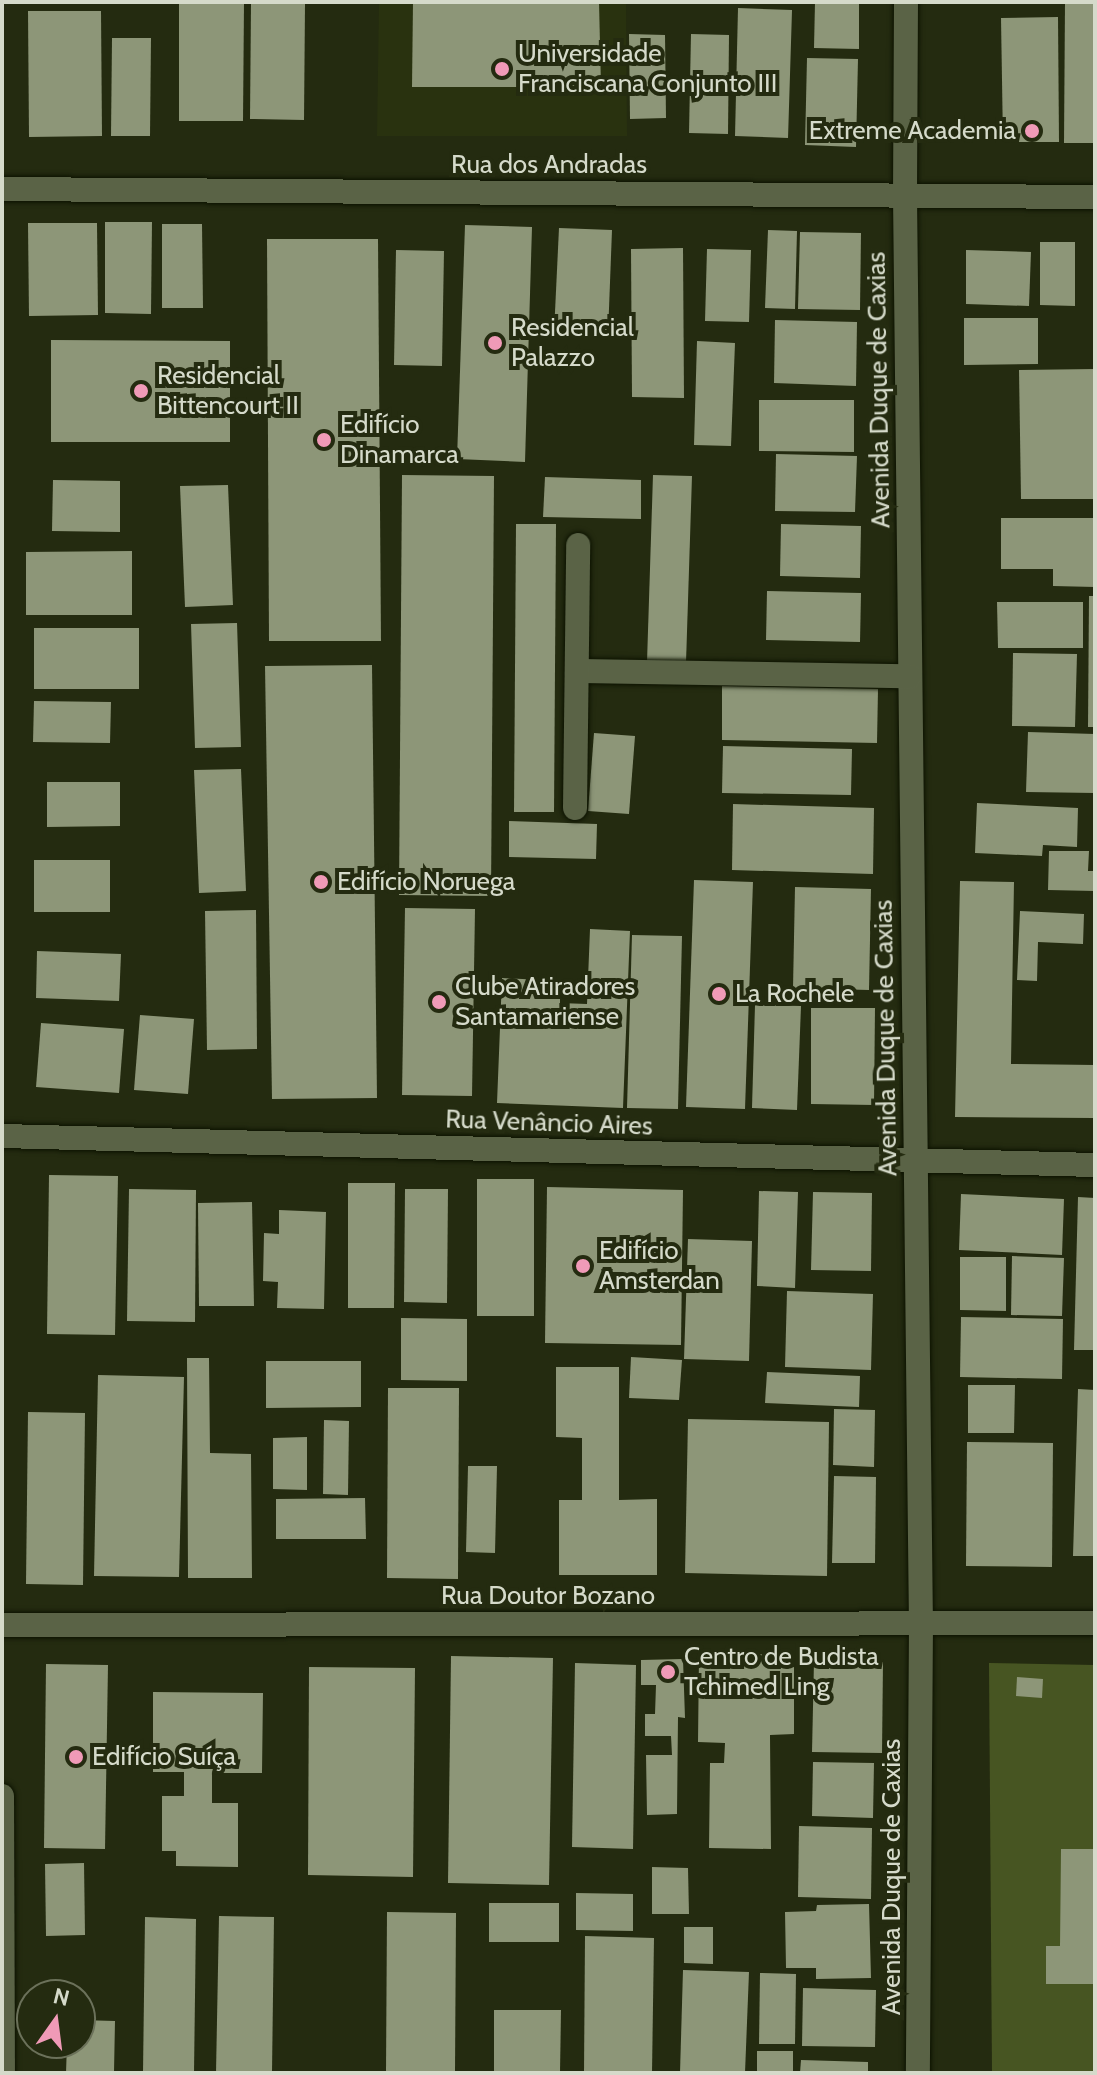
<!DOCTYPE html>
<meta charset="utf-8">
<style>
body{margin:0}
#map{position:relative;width:1097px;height:2075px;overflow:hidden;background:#242b10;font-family:Cabin,sans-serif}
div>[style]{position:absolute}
.built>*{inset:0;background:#29320f}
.green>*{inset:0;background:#475522}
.building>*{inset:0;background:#8d9678}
.roads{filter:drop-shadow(0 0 2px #0d1300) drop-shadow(0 0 2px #0d1300)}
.minor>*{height:24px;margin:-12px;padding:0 12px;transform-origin:12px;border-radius:12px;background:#5a6346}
.dots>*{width:22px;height:22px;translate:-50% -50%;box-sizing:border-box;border:4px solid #242b10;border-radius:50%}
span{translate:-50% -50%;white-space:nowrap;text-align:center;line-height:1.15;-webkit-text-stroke:8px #242b10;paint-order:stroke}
.poi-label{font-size:26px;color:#d5daca}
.left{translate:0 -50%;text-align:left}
.right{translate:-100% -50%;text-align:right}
.street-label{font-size:26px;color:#d5daca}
.frame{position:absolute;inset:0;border:4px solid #d5daca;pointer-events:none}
.north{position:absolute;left:16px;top:1979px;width:80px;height:80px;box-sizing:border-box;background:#242b10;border:2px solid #6b715a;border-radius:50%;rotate:14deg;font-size:22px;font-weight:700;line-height:32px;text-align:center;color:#d5daca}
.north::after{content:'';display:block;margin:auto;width:28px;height:36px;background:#f09ab7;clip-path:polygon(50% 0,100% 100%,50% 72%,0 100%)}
</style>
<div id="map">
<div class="built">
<i style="clip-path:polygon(379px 2px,626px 2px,627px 136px,377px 136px)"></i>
</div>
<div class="green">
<i style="clip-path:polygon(989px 1663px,1095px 1665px,1095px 2073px,992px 2073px)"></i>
</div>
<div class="building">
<i style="clip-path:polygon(179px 2px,244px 2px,243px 121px,179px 121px)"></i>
<i style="clip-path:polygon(413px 2px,599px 2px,601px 87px,412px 87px)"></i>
<i style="clip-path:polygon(815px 2px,859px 2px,859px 49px,814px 48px)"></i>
<i style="clip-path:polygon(1065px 2px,1095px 2px,1095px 143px,1064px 143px)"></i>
<i style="clip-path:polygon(251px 4px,305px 4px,304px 120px,250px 119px)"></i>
<i style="clip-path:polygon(738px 8px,792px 10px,788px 138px,735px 136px)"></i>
<i style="clip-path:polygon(28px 11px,101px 11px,102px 136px,29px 137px)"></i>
<i style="clip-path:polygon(1058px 17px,1059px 142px,1003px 142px,1001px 18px)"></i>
<i style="clip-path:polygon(629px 34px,665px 35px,666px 118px,630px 119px)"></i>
<i style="clip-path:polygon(691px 34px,729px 35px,728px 134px,689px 133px)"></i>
<i style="clip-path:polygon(112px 38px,151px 38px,150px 136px,111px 136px)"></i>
<i style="clip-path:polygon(807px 58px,858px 59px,856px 147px,805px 145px)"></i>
<i style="clip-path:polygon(105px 222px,152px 222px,151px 314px,105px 313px)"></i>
<i style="clip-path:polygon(28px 223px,97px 223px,98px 315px,29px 316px)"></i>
<i style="clip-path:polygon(162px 224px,202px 224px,203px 308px,162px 308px)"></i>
<i style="clip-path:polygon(465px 225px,532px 227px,525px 462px,457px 459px)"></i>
<i style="clip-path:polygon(559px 228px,612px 230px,608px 335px,554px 333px)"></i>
<i style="clip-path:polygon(768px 230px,797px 231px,795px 309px,765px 308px)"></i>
<i style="clip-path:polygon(800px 232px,861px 233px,860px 310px,798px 309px)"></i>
<i style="clip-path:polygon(267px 239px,378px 239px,381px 641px,269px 641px)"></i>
<i style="clip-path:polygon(1040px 242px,1075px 242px,1075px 306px,1040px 305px)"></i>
<i style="clip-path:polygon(683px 248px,684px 398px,632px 397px,631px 249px)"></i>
<i style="clip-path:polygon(707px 249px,751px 250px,749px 322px,705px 321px)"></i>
<i style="clip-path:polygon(396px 250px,444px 251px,442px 366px,394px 365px)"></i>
<i style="clip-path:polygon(966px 250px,1031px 252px,1029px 306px,966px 304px)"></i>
<i style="clip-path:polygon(964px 318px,1038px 318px,1038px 364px,964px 365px)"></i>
<i style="clip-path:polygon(775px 320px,857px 322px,856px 386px,774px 383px)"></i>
<i style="clip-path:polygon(51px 340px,230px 341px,230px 442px,51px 442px)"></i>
<i style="clip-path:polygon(697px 341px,735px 343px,731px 446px,694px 445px)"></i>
<i style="clip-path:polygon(1095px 369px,1095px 499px,1021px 499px,1019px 370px)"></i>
<i style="clip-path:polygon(759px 400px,854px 400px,854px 452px,759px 451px)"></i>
<i style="clip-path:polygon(776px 454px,857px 456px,855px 512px,775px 511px)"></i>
<i style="clip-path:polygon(402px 475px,494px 476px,491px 896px,399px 895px)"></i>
<i style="clip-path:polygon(653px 475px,692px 476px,686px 663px,647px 662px)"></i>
<i style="clip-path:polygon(545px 477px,641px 480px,641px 519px,543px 517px)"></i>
<i style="clip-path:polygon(53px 480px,120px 481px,120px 532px,52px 531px)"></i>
<i style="clip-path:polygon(228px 485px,233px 605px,185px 607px,180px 486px)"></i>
<i style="clip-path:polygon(1001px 518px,1095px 518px,1095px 587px,1053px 586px,1053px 569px,1001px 569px)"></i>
<i style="clip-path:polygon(516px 524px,556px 524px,554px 812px,514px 812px)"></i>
<i style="clip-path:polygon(781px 524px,861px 526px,860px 578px,780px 576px)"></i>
<i style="clip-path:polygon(132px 551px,132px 615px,26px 615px,26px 552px)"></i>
<i style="clip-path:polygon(767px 591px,861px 593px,860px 642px,766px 640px)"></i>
<i style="clip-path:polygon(1089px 596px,1095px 596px,1095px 727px,1088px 727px)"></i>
<i style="clip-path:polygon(997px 602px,1083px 602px,1083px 648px,998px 648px)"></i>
<i style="clip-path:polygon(237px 623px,241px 747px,195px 748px,191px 624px)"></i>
<i style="clip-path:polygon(34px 628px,139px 628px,139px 689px,34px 689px)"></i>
<i style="clip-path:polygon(1013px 653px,1077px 654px,1075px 727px,1012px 726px)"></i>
<i style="clip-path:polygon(372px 665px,377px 1098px,272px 1099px,265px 666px)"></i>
<i style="clip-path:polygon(722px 686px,878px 689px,877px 743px,722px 740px)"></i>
<i style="clip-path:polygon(34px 701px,111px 702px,110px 743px,33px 742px)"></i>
<i style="clip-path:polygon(1028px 732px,1095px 734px,1095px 793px,1026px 792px)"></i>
<i style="clip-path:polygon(594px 733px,635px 736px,629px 814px,588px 811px)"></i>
<i style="clip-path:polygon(723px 746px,852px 749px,851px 795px,722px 793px)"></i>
<i style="clip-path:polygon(241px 769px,246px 891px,199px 893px,194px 770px)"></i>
<i style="clip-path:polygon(47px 782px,120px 782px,120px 826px,47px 827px)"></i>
<i style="clip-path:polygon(977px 803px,1078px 808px,1077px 847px,1043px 845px,1042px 856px,975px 853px)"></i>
<i style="clip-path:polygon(733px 804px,874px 808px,873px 874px,732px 870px)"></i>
<i style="clip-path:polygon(509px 821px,597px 824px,596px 859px,509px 857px)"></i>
<i style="clip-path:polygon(1049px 851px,1089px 851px,1088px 871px,1095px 871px,1095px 891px,1048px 890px)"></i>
<i style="clip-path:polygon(34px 860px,110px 860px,110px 912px,34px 912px)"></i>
<i style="clip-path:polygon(694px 880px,753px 882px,745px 1109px,686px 1107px)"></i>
<i style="clip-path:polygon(960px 881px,1014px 882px,1011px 1064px,1095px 1065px,1095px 1118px,955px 1117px)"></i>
<i style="clip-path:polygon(795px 887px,871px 889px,869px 990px,793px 988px)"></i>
<i style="clip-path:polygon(405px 908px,475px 909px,472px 1096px,402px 1095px)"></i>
<i style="clip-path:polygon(256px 910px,257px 1049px,207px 1050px,205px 911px)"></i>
<i style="clip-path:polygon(1020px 911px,1084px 914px,1083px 944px,1038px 942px,1037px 981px,1017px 980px)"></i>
<i style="clip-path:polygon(590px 929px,630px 931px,623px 1108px,497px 1103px,502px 978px,560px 981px,560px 1003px,587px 1004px)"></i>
<i style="clip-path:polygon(632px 935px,682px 936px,678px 1109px,627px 1108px)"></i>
<i style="clip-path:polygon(37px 951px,121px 954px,119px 1001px,36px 998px)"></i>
<i style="clip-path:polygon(755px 1005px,801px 1006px,797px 1110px,752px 1108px)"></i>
<i style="clip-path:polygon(811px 1008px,875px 1008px,874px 1105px,811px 1104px)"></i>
<i style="clip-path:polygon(140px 1015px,194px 1019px,188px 1094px,134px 1090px)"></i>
<i style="clip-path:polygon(41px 1023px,124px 1029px,119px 1093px,36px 1087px)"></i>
<i style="clip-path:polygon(49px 1175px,118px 1176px,115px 1335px,47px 1334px)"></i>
<i style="clip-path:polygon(477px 1179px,534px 1179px,534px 1316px,477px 1316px)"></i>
<i style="clip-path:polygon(348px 1183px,395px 1183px,394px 1308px,348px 1308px)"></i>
<i style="clip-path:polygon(547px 1187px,683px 1190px,681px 1345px,545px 1343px)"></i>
<i style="clip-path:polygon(129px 1189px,196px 1190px,195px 1322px,127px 1321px)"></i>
<i style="clip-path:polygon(405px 1189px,448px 1189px,447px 1303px,404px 1302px)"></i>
<i style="clip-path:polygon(759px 1191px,798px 1192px,795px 1288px,757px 1286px)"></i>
<i style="clip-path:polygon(813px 1192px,872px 1193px,871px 1271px,811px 1270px)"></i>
<i style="clip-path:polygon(961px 1194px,1064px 1199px,1062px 1255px,959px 1250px)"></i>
<i style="clip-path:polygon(1078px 1197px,1095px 1198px,1095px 1350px,1074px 1350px)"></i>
<i style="clip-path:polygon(252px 1202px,254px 1306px,199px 1306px,198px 1203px)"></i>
<i style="clip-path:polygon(279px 1210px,326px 1212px,324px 1309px,277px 1308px,278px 1282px,263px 1281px,264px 1233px,279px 1234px)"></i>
<i style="clip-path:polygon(688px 1239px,752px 1241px,749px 1361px,684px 1359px)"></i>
<i style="clip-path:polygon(1012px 1256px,1064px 1258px,1062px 1316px,1011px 1315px)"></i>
<i style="clip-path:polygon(960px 1257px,1006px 1257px,1006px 1311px,960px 1310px)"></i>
<i style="clip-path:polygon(787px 1291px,873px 1294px,871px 1370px,785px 1367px)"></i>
<i style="clip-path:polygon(961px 1317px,1063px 1319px,1062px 1379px,960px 1377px)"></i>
<i style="clip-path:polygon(401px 1318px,467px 1319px,467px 1381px,401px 1380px)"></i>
<i style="clip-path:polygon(631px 1357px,682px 1360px,679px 1400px,629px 1398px)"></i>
<i style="clip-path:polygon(187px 1358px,209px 1358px,210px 1453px,251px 1454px,252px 1578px,188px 1578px)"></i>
<i style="clip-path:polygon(266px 1361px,361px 1361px,361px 1407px,266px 1408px)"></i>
<i style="clip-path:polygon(556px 1367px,619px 1367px,619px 1500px,657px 1499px,657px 1575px,559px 1575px,559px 1500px,582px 1500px,582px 1438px,556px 1437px)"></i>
<i style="clip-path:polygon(767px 1372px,860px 1376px,859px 1407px,765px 1403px)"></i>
<i style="clip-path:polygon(98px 1375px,184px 1377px,179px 1577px,94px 1576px)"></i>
<i style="clip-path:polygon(968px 1385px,1015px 1385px,1014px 1433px,968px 1433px)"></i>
<i style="clip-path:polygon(388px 1388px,459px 1388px,458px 1579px,387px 1578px)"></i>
<i style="clip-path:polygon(1078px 1389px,1095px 1390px,1095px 1556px,1073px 1556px)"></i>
<i style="clip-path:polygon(834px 1409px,875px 1410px,874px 1467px,833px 1465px)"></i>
<i style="clip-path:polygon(28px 1412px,85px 1413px,83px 1585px,26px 1584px)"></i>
<i style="clip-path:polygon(688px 1419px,829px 1422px,827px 1576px,685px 1573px)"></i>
<i style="clip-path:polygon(324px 1420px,349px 1421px,348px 1495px,323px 1494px)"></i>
<i style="clip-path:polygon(307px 1437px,307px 1490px,273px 1489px,273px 1438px)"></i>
<i style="clip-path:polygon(967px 1442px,1053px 1443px,1052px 1567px,966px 1566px)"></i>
<i style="clip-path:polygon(468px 1466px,497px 1466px,495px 1553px,466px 1552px)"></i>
<i style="clip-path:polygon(834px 1476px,876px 1477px,875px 1563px,832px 1563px)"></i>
<i style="clip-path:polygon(365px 1498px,366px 1539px,276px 1539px,276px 1499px)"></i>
<i style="clip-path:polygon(699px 1654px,794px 1654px,794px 1734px,770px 1735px,771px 1849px,709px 1848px,710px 1763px,724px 1763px,725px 1743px,698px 1742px)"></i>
<i style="clip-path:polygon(451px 1656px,553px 1658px,549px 1885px,448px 1883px)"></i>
<i style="clip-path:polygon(683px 1659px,685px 1718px,678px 1717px,677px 1814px,647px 1815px,646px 1755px,672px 1755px,671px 1736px,645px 1736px,645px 1714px,655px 1714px,656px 1685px,641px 1685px,641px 1660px)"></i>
<i style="clip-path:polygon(814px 1661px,883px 1662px,882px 1753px,812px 1752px)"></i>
<i style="clip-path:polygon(575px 1663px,636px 1665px,633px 1849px,572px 1847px)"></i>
<i style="clip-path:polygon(46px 1664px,108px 1665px,105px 1849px,44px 1848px)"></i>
<i style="clip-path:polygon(309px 1667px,415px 1668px,413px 1877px,308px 1875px)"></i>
<i style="clip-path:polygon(1017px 1677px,1043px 1679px,1042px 1698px,1016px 1696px)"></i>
<i style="clip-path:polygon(153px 1692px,263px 1693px,262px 1773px,212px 1773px,212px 1803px,238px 1803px,238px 1867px,176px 1866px,176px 1851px,162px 1851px,162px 1796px,184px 1796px,184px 1772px,153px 1772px)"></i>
<i style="clip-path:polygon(813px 1762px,874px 1763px,873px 1818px,812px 1816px)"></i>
<i style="clip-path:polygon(799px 1826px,872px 1828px,871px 1899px,798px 1897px)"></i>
<i style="clip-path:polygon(1061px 1849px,1095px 1849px,1095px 1984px,1046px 1984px,1046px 1946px,1060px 1946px)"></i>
<i style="clip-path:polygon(84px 1863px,85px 1935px,46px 1936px,45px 1864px)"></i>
<i style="clip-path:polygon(652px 1867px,688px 1868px,689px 1914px,652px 1914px)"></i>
<i style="clip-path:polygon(576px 1893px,633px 1894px,633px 1931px,576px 1930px)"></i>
<i style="clip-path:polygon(489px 1903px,559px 1903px,559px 1942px,489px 1942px)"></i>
<i style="clip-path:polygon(869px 1904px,871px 1978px,816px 1979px,816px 1968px,786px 1968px,785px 1912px,816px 1911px,817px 1905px)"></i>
<i style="clip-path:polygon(387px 1912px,456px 1913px,455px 2073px,386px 2073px)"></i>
<i style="clip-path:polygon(219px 1916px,274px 1917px,272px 2073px,216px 2073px)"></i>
<i style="clip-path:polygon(145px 1917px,196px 1919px,194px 2073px,143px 2073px)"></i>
<i style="clip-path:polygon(684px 1927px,713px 1927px,713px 1964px,684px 1963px)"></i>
<i style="clip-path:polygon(585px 1936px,654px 1938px,652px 2073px,584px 2073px)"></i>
<i style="clip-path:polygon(683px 1970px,749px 1972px,745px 2073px,680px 2073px)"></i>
<i style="clip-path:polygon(760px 1973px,796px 1974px,795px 2044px,759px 2044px)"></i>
<i style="clip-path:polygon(803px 1988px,876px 1990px,875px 2047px,802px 2046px)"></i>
<i style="clip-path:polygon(494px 2010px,561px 2010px,560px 2073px,494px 2073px)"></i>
<i style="clip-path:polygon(80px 2020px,115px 2021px,114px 2073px,66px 2073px,67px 2043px,80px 2043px)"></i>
<i style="clip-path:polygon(757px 2051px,793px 2051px,793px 2073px,757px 2073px)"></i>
<i style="clip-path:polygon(801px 2060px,868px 2062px,868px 2073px,800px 2073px)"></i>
</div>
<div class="roads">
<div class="minor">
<i style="left:906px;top:2px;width:194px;rotate:90.3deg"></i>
<i style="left:905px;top:196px;width:1428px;rotate:89.36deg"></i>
<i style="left:921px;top:1624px;width:449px;rotate:90.4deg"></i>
<i style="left:2px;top:189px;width:1093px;rotate:0.42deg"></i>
<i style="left:577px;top:671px;width:333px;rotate:0.9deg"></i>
<i style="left:575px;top:808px;width:263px;rotate:-89.3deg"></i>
<i style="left:2px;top:1136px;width:1093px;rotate:1.52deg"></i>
<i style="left:2px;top:1625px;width:1093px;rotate:-0.1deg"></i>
<i style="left:2px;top:1796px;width:277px;rotate:89.8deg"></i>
</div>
</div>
<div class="dots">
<i style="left:502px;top:69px;background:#f09ab7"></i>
<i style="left:1032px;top:131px;background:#f09ab7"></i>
<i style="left:495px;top:343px;background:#f09ab7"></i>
<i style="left:141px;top:391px;background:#f09ab7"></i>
<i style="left:324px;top:440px;background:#f09ab7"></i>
<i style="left:321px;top:882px;background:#f09ab7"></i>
<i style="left:719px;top:994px;background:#f09ab7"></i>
<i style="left:439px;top:1002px;background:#f09ab7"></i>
<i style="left:583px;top:1266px;background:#f09ab7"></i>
<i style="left:668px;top:1672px;background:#f09ab7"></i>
<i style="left:76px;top:1757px;background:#f09ab7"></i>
</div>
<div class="poi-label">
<span class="left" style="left:518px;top:69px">Universidade<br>Franciscana Conjunto III</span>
<span class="right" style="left:1016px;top:131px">Extreme Academia</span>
<span class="left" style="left:511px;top:343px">Residencial<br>Palazzo</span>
<span class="left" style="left:157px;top:391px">Residencial<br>Bittencourt II</span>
<span class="left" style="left:340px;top:440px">Edifício<br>Dinamarca</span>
<span class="left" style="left:337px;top:882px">Edifício Noruega</span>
<span class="left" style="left:455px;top:1002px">Clube Atiradores<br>Santamariense</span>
<span class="left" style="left:735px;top:994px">La Rochele</span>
<span class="left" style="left:599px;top:1266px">Edifício<br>Amsterdan</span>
<span class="left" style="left:684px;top:1672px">Centro de Budista<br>Tchimed Ling</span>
<span class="left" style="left:92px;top:1757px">Edifício Suíça</span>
</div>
<div class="street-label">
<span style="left:549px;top:165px">Rua dos Andradas</span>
<span style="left:879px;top:390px;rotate:-91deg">Avenida Duque de Caxias</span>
<span style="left:886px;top:1038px;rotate:-91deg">Avenida Duque de Caxias</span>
<span style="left:549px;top:1123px;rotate:2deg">Rua Venâncio Aires</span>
<span style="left:548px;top:1596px">Rua Doutor Bozano</span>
<span style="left:892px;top:1877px;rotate:-90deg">Avenida Duque de Caxias</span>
</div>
<div class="frame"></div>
<div class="north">N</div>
</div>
